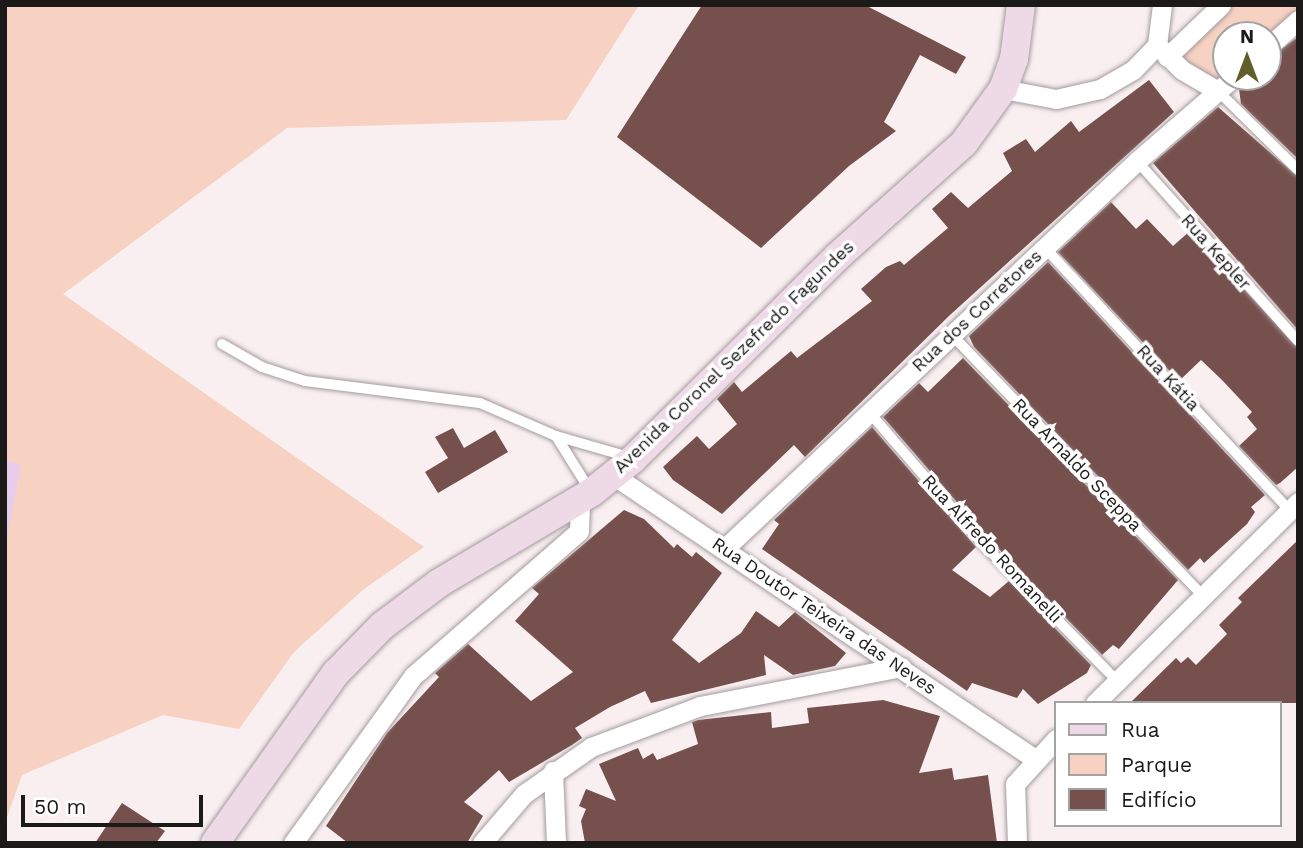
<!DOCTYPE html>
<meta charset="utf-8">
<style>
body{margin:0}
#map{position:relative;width:1303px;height:848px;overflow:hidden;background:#f9eff1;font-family:"Work Sans",sans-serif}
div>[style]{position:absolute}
.green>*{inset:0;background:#f7d2c3}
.water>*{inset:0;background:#e8ccec}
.building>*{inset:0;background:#76504d}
.roads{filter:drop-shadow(0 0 2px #a49b9d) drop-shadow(0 0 2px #a49b9d)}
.lane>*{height:10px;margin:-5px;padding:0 5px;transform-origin:5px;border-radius:5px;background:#fff}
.street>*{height:19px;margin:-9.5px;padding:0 9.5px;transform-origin:9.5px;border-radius:9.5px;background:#fff}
.secondary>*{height:28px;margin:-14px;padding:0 14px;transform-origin:14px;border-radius:14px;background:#eedae6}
span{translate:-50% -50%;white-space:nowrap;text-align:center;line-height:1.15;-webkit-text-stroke:7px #fff;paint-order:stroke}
.street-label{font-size:18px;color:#1c1919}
.frame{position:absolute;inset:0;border:7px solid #1c1919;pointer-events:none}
.legend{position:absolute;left:1054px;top:701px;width:228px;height:126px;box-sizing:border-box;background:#fff;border:2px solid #a4a3a3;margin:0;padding:9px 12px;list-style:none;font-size:21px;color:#1c1919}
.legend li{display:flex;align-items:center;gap:14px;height:35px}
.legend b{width:35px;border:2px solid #a4a3a3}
.north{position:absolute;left:1212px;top:21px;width:70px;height:70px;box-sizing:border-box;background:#fff;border:2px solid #a4a3a3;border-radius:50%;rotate:0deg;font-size:19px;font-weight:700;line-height:28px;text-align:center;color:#1c1919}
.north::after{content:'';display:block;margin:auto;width:24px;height:32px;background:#615e2b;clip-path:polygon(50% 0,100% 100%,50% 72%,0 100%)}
.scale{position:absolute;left:21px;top:795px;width:182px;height:32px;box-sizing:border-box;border:4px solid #1c1919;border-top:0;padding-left:9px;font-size:21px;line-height:24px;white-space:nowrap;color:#1c1919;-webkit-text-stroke:5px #fff;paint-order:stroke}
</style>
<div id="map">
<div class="green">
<i style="clip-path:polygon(5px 5px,639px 5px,566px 120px,287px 128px,63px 294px,424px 547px,364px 589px,294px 652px,239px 729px,163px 715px,22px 775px,5px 823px)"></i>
<i style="clip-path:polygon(1223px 5px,1298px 5px,1298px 15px,1268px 35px,1226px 35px,1226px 77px,1211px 87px,1174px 52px)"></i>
</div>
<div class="water">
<i style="clip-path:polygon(5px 460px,21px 465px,5px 548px)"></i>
</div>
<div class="building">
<i style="clip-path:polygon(702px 5px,865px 5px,966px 57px,956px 74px,920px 55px,884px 122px,896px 131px,849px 166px,761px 248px,617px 137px)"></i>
<i style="clip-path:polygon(1298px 37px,1298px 159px,1241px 104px,1239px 89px,1252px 77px,1268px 77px,1268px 59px)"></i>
<i style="clip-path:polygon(1149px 80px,1174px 112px,950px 315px,805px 457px,794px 445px,722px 514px,673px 480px,663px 467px,697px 436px,709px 449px,737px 424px,717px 399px,734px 382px,742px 392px,791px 351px,797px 358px,872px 301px,861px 289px,886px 267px,900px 261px,904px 265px,948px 228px,932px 209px,951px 192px,968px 208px,1012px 171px,1003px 153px,1026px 139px,1035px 152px,1071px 121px,1079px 132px)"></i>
<i style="clip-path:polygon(1218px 107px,1298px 177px,1298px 330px,1153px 163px)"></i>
<i style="clip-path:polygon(1111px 202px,1136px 229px,1147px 219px,1173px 246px,1190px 231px,1298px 348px,1298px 467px,1280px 483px,1276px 485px,1239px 446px,1257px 429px,1247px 417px,1252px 412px,1222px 380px,1201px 360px,1179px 381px,1058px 252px)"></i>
<i style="clip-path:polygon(1048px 262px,1265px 495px,1251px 507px,1255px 512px,1247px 524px,1204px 563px,1200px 558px,1188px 570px,974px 347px,969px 336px)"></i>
<i style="clip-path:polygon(963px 358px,1178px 580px,1119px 649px,1113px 645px,1102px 655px,987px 537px,883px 417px,919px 383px,928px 392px)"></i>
<i style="clip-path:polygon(872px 427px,976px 547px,952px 570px,990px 597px,1009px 581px,1091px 665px,1087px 673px,1038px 704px,1023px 689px,1017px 698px,972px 683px,967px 691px,762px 549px,779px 524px,774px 520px)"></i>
<i style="clip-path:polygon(453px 428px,464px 448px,495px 430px,508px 452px,438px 493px,425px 472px,448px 458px,435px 437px)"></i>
<i style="clip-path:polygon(624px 510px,644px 519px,674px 548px,677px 544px,692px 557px,696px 552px,722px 573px,672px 640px,699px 663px,741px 633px,756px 611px,779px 627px,795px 612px,846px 653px,835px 666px,793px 675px,764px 655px,766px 675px,651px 703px,645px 691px,610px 707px,575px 728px,582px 738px,572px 745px,509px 782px,499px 770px,464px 802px,483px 816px,467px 843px,348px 843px,326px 826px,387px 733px,439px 677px,435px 673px,468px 644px,531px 701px,573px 672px,515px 621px,539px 594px,532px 588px)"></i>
<i style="clip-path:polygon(1298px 540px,1298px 703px,1130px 703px,1176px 658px,1181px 663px,1188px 657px,1196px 665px,1227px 634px,1219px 625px,1242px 602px,1238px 598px)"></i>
<i style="clip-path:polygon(883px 700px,940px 716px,919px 773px,952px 768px,954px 780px,988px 775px,997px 843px,585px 843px,581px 821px,586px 809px,579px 806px,586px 789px,616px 801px,599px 764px,638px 748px,643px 759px,653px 753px,657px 760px,698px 744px,692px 722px,698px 720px,771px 712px,772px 728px,809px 723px,807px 708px)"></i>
<i style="clip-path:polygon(122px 803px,165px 831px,156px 843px,95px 843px)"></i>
</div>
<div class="roads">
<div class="lane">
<i style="left:1218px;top:91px;width:112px;rotate:44.6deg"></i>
<i style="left:1137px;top:161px;width:241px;rotate:48.2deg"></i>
<i style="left:1045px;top:248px;width:358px;rotate:47deg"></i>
<i style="left:951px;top:334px;width:364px;rotate:46.1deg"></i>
<i style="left:222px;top:344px;width:46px;rotate:29.9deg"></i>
<i style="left:262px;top:367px;width:45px;rotate:18deg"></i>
<i style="left:305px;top:381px;width:176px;rotate:7.2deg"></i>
<i style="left:480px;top:403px;width:83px;rotate:23.5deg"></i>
<i style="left:556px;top:436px;width:76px;rotate:16deg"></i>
<i style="left:869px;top:412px;width:174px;rotate:49.2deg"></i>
<i style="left:983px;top:544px;width:193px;rotate:45.6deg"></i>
<i style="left:556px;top:436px;width:66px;rotate:58deg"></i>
</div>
<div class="street">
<i style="left:1157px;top:45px;width:35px;rotate:45deg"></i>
<i style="left:1182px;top:70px;width:42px;rotate:30.3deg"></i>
<i style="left:1268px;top:47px;width:40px;rotate:-42deg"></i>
<i style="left:1167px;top:57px;width:75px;rotate:-43.9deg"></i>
<i style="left:1003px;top:89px;width:54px;rotate:10.7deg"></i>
<i style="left:1056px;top:99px;width:45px;rotate:-12.8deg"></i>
<i style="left:1100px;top:89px;width:38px;rotate:-30deg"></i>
<i style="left:1133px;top:70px;width:35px;rotate:-46deg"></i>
<i style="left:1157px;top:45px;width:40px;rotate:-82.9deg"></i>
<i style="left:613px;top:475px;width:509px;rotate:33.94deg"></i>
<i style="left:724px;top:549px;width:567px;rotate:-43.21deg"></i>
<i style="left:1137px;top:161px;width:128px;rotate:-40.9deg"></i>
<i style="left:1095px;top:703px;width:286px;rotate:-44.7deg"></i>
<i style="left:553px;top:771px;width:72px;rotate:87.6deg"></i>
<i style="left:293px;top:843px;width:206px;rotate:-54.3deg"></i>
<i style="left:413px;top:676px;width:220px;rotate:-41.1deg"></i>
<i style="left:579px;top:531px;width:32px;rotate:-88deg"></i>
<i style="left:482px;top:843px;width:65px;rotate:-49.4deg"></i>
<i style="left:524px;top:794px;width:82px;rotate:-35deg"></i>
<i style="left:591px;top:747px;width:116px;rotate:-20.6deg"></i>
<i style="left:700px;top:706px;width:205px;rotate:-11deg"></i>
<i style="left:1017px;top:843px;width:59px;rotate:-91.9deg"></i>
<i style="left:1015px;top:784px;width:61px;rotate:-47.7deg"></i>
</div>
<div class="secondary">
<i style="left:215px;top:843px;width:209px;rotate:-54.6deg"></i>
<i style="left:336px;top:673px;width:66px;rotate:-45.6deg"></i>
<i style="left:382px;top:626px;width:71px;rotate:-37deg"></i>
<i style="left:439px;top:583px;width:178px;rotate:-30.7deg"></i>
<i style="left:592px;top:492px;width:53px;rotate:-38.8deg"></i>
<i style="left:633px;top:459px;width:287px;rotate:-44.7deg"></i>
<i style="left:837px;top:257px;width:171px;rotate:-41.9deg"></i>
<i style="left:964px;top:143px;width:67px;rotate:-54.2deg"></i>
<i style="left:1003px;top:89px;width:32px;rotate:-70deg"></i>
<i style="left:1014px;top:59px;width:54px;rotate:-82.6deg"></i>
</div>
</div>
<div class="street-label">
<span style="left:1216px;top:252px;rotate:48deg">Rua Kepler</span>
<span style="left:977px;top:311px;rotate:-43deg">Rua dos Corretores</span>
<span style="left:734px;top:357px;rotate:-44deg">Avenida Coronel Sezefredo Fagundes</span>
<span style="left:1168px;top:378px;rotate:47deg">Rua Kátia</span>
<span style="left:1077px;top:465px;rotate:46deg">Rua Arnaldo Sceppa</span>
<span style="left:992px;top:549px;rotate:47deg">Rua Alfredo Romanelli</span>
<span style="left:824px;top:616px;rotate:34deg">Rua Doutor Teixeira das Neves</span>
</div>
<div class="frame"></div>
<ul class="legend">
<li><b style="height:9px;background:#eedae6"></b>Rua</li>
<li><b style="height:19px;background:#f7d2c3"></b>Parque</li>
<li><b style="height:19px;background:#76504d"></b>Edifício</li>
</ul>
<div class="north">N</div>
<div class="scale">50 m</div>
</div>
